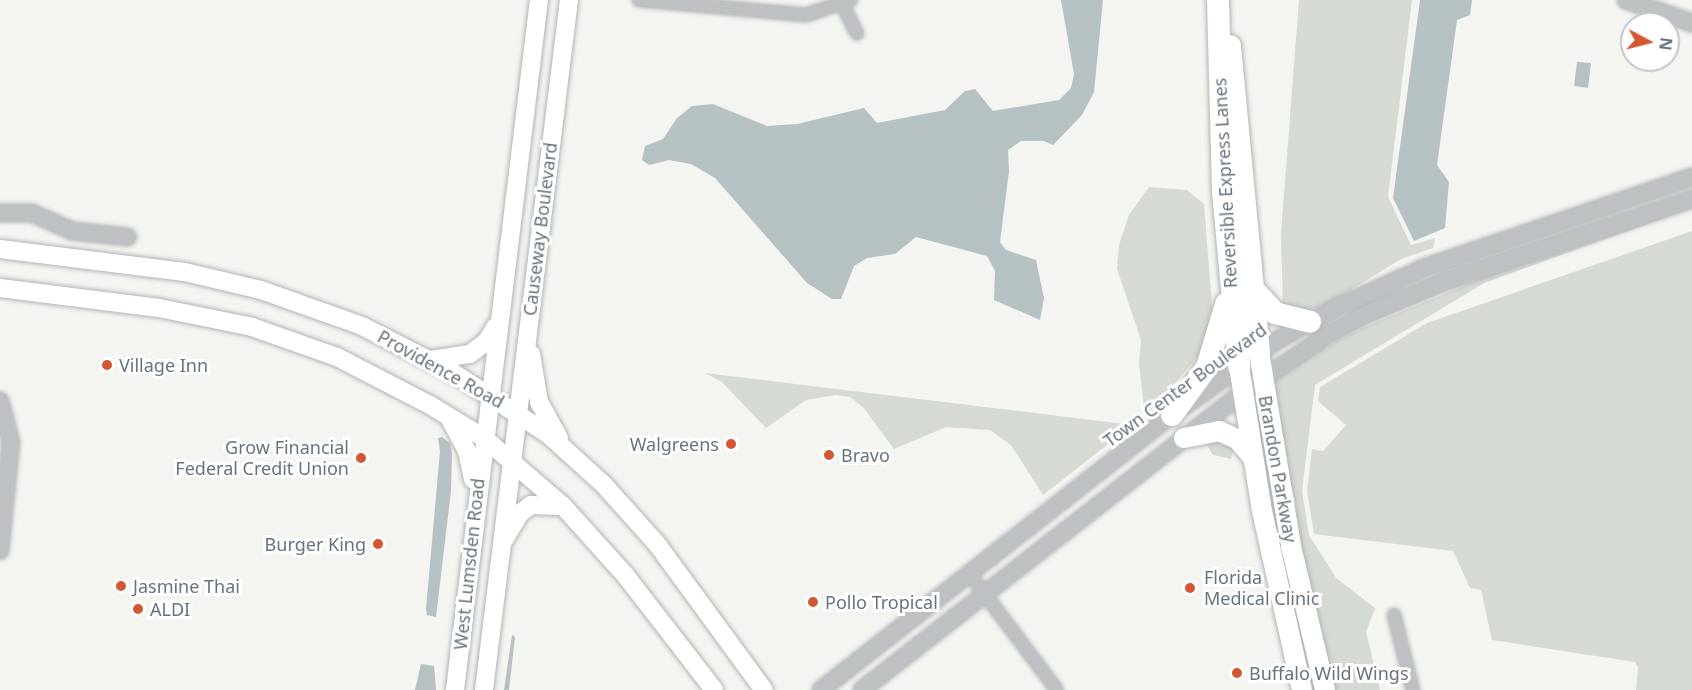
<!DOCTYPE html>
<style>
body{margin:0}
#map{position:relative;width:1692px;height:690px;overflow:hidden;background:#f4f4f0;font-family:"Noto Sans",sans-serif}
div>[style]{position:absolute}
.green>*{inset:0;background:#d5dad2}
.water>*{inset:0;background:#b6c1c4}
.roads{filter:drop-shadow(0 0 2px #b0b5b8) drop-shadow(0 0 2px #b0b5b8)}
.minor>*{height:12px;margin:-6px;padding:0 6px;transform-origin:6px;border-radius:6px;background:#bdc1c4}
.tertiary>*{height:16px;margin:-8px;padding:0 8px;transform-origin:8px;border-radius:8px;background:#bdc1c4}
.secondary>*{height:18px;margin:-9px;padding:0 9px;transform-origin:9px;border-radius:9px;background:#fff}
.primary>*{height:20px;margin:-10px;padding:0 10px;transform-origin:10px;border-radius:10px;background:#fff}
.motorway>*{height:22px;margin:-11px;padding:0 11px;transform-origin:11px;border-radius:11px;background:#fff}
.dots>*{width:16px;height:16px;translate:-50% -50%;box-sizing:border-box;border:3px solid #fff;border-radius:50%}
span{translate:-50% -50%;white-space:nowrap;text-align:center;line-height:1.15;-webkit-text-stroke:6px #fff;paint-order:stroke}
.street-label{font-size:18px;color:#66747f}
.poi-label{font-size:18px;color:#66747f}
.left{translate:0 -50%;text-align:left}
.right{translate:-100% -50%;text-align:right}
.north{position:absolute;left:1620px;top:12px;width:60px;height:60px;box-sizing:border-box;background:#fff;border:2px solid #c2c7cc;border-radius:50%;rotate:97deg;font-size:16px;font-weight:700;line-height:24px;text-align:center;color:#66747f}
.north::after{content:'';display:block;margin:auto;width:21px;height:27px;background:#d35731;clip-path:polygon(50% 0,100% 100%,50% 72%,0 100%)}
</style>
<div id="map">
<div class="green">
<i style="clip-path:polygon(1299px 0,1412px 0,1388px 197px,1411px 245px,1435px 238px,1433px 248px,1401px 259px,1328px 304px,1303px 312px,1283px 306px,1281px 233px)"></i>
<i style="clip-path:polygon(1149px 187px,1187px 190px,1204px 204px,1214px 330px,1211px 342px,1145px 417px,1139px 363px,1141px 340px,1117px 269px,1119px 245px,1129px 215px)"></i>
<i style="clip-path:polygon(1692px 208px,1484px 283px,1315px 385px,1302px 491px,1309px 535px,1336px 578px,1375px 608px,1366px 632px,1380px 690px,1333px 690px,1290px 499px,1274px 381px,1299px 361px,1362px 328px,1507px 268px)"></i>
<i style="clip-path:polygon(1692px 231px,1692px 690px,1636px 690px,1638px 667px,1635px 662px,1492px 640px,1481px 590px,1470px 588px,1453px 551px,1314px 534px,1307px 491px,1312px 449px,1323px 451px,1346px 425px,1318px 401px,1320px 387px,1427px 323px)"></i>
<i style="clip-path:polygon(705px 373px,1132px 425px,1135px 423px,1043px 495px,1011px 445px,990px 430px,946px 427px,894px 449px,863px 407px,850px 397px,835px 395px,806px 400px,766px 428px,722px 382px)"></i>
<i style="clip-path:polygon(1257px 407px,1260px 408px,1318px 690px,1307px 690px,1293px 628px,1253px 408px)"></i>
<i style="clip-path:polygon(1211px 438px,1234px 448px,1231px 459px,1213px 455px,1208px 447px)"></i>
</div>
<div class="water">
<i style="clip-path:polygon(1061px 0,1103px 0,1094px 92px,1082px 115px,1053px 145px,1044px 141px,1021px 141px,1008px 150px,1009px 171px,1000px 242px,1006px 250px,1036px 260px,1044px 298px,1040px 320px,994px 300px,995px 271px,987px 256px,916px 237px,895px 254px,867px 258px,854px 266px,841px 299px,832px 299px,807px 283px,715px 178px,691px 164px,669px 160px,649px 165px,642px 160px,645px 146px,663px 139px,677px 118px,692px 106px,713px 104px,767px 126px,797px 124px,864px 108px,877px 123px,945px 110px,965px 91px,975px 89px,993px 111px,1059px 100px,1071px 88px,1074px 74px)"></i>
<i style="clip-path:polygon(1420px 0,1472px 0,1470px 15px,1457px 20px,1437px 165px,1449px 182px,1445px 228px,1414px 241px,1393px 198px)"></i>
<i style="clip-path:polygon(1577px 62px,1591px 63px,1588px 88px,1574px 86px)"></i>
<i style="clip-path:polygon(442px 437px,450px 443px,452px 454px,451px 491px,436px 617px,427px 615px,426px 609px,440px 451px,438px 438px)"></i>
<i style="clip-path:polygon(512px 635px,515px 637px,509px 690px,504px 690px)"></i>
<i style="clip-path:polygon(421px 664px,434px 666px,436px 690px,415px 690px)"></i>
</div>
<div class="roads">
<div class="minor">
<i style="left:639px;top:0;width:168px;rotate:5.1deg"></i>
<i style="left:806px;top:15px;width:47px;rotate:-18.4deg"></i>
<i style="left:842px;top:4px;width:33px;rotate:63deg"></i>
<i style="left:969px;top:573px;width:146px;rotate:53.1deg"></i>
<i style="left:1394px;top:615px;width:77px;rotate:75.8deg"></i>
</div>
<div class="tertiary">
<i style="left:1626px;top:0;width:70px;rotate:19.2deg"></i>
<i style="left:0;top:213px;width:32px"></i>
<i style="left:32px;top:213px;width:44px;rotate:24.2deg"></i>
<i style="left:72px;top:231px;width:56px;rotate:6.1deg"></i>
<i style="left:0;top:401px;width:42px;rotate:75deg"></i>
<i style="left:11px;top:442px;width:109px;rotate:95.8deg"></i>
<i style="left:821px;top:690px;width:446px;rotate:-38.1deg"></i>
<i style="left:1172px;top:415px;width:130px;rotate:-35.3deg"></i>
<i style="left:1278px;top:340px;width:68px;rotate:-29.2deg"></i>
<i style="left:1337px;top:307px;width:98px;rotate:-24.2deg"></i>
<i style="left:1426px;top:267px;width:281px;rotate:-18.7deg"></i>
<i style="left:862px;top:690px;width:482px;rotate:-38deg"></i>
<i style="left:1242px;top:393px;width:102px;rotate:-34.2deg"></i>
<i style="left:1326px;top:336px;width:44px;rotate:-28.3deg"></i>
<i style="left:1365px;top:315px;width:86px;rotate:-22.7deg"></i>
<i style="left:1444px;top:282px;width:262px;rotate:-18.5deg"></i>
</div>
<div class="secondary">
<i style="left:0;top:249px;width:186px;rotate:7.1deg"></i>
<i style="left:185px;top:272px;width:78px;rotate:13.3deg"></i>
<i style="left:261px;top:290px;width:107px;rotate:19.6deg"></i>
<i style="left:362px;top:326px;width:101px;rotate:27.1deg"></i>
<i style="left:452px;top:372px;width:114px;rotate:32.9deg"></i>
<i style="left:548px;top:434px;width:76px;rotate:42.3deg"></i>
<i style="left:604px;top:485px;width:79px;rotate:48.1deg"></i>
<i style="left:657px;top:544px;width:181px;rotate:53.8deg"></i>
<i style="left:0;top:288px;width:160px;rotate:7.2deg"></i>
<i style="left:159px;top:308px;width:95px;rotate:11.5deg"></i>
<i style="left:252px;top:327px;width:90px;rotate:19.4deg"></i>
<i style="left:337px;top:357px;width:105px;rotate:27.3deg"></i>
<i style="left:430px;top:405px;width:63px;rotate:31.4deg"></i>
<i style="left:484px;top:438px;width:104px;rotate:40.7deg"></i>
<i style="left:563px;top:506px;width:94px;rotate:48deg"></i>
<i style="left:626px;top:576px;width:144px;rotate:52.3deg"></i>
<i style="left:531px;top:354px;width:49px;rotate:80.5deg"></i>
<i style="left:539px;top:402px;width:41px;rotate:60.9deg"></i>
<i style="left:431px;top:360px;width:39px;rotate:-9deg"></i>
<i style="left:470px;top:354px;width:21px;rotate:-37deg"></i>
<i style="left:487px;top:341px;width:17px;rotate:-59deg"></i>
<i style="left:450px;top:419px;width:36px;rotate:62deg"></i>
<i style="left:467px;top:451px;width:29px;rotate:78deg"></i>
<i style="left:504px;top:540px;width:31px;rotate:-59deg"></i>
<i style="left:520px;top:513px;width:14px;rotate:-36deg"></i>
<i style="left:531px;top:505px;width:32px;rotate:2deg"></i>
<i style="left:455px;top:690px;width:695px;rotate:-83.06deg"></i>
<i style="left:484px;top:690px;width:695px;rotate:-82.98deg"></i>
</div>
<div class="primary">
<i style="left:1259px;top:352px;width:197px;rotate:80.6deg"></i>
<i style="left:1291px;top:546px;width:148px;rotate:76.7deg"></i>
<i style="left:1239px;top:366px;width:147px;rotate:81deg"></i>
<i style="left:1262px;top:511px;width:183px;rotate:77.4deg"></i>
<i style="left:1184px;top:438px;width:36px;rotate:-11deg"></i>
<i style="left:1219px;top:431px;width:20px;rotate:24deg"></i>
<i style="left:1237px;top:439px;width:23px;rotate:49deg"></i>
</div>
<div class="motorway">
<i style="left:1218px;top:0;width:192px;rotate:88.5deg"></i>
<i style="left:1223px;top:192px;width:175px;rotate:84.7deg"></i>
<i style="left:1230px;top:46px;width:307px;rotate:84.6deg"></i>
<i style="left:1253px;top:289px;width:33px;rotate:47deg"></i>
<i style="left:1275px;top:313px;width:36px;rotate:14deg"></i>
<i style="left:1172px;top:415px;width:59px;rotate:-53.9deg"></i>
<i style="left:1207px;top:367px;width:66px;rotate:-73.2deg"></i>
</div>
</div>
<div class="dots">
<i style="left:107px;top:365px;background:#d35731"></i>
<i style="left:731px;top:444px;background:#d35731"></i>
<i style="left:829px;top:455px;background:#d35731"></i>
<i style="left:361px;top:458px;background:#d35731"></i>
<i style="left:378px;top:544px;background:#d35731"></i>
<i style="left:121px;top:586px;background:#d35731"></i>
<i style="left:1190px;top:588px;background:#d35731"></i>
<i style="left:813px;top:602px;background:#d35731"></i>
<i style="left:138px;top:609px;background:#d35731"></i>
<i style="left:1237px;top:673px;background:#d35731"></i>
</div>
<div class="street-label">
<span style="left:1225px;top:183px;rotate:-93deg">Reversible Express Lanes</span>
<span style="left:540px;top:229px;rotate:-83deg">Causeway Boulevard</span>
<span style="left:441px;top:369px;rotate:29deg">Providence Road</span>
<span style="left:1185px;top:385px;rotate:-36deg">Town Center Boulevard</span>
<span style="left:1278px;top:469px;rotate:80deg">Brandon Parkway</span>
<span style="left:469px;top:564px;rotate:-84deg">West Lumsden Road</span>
</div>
<div class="poi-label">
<span class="left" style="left:119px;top:365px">Village Inn</span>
<span class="right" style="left:719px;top:444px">Walgreens</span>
<span class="right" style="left:349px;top:458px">Grow Financial<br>Federal Credit Union</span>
<span class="left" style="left:841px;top:455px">Bravo</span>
<span class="right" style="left:366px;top:544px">Burger King</span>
<span class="left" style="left:1204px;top:588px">Florida<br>Medical Clinic</span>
<span class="left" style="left:133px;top:586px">Jasmine Thai</span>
<span class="left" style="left:825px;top:602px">Pollo Tropical</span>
<span class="left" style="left:150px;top:609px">ALDI</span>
<span class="left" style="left:1249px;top:673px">Buffalo Wild Wings</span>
</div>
<div class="north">N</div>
</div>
